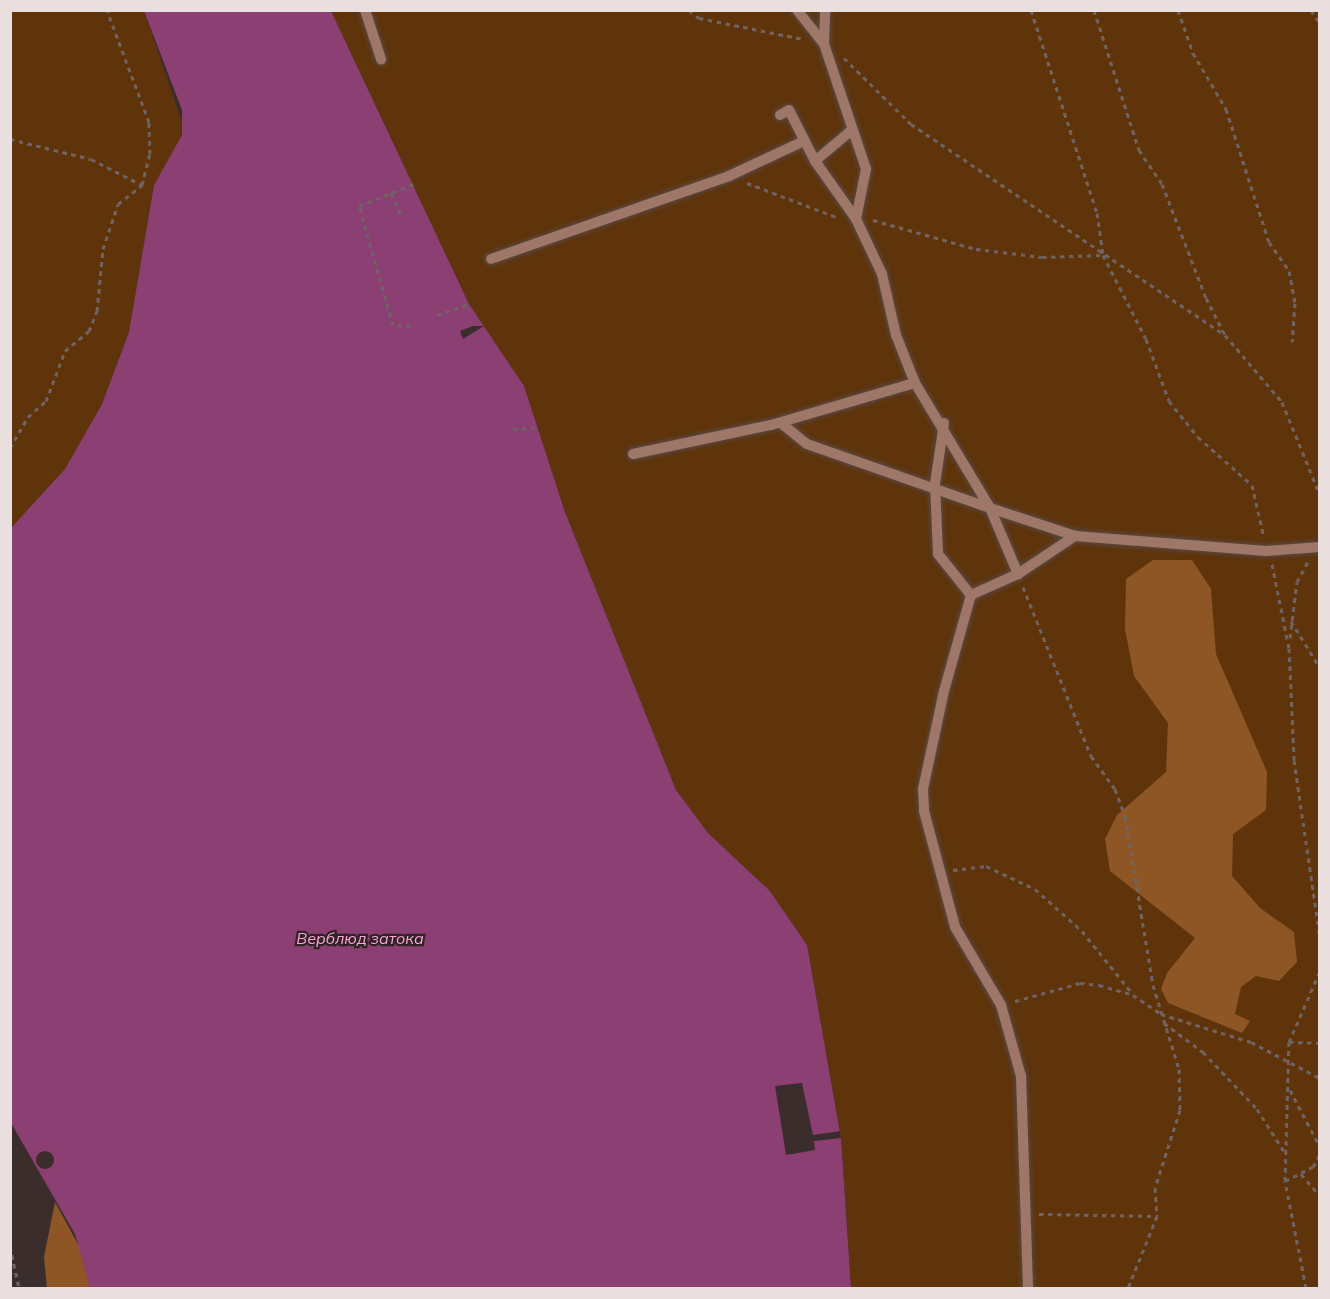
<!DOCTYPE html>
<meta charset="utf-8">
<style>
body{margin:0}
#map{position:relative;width:1330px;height:1299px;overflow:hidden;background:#3b2d2c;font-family:Mulish,sans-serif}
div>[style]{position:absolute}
.green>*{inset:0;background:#5f340a}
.forest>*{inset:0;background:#8e5625}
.water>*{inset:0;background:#8b3f73}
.pier>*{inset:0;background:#3b2d2c}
.round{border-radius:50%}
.path>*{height:3px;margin-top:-1.5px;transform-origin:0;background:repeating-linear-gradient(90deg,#706363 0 4.5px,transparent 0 9px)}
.roads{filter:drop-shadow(0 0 2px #574949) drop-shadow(0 0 2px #574949)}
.service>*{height:10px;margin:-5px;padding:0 5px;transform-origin:5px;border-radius:5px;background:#9f7769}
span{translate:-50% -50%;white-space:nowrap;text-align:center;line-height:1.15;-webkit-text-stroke:4.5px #312323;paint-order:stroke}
.water-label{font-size:16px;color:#f9a4dc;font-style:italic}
.frame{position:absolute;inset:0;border:12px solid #e9dfdf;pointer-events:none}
</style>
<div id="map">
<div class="green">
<i style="clip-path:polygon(11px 11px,144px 11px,183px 125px,180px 142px,154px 185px,129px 332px,102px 404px,65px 469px,11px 528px)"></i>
<i style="clip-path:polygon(331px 11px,1319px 11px,1319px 1288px,851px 1288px,841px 1138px,807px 945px,770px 891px,708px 833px,676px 790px,565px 512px,524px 386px,469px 304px)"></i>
</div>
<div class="forest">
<i style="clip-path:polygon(1153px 560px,1192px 560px,1211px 589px,1216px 654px,1267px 772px,1266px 810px,1233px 834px,1232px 876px,1260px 908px,1294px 932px,1297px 962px,1279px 981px,1256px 976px,1241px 987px,1235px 1014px,1250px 1021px,1242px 1033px,1168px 1003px,1161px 989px,1167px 973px,1195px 938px,1110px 871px,1105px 839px,1117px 815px,1166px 772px,1168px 723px,1134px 676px,1125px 629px,1126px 579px)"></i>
<i style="clip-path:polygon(55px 1202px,86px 1259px,90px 1288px,47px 1288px,44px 1257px)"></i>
</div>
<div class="water">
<i style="clip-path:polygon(144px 11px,331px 11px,469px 304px,524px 386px,565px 512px,676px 790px,708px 833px,770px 891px,807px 945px,841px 1138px,851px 1288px,90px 1288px,75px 1234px,11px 1123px,10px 529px,65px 469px,102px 404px,129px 332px,154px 185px,182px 135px,182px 110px)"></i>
</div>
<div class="pier">
<i style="clip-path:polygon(473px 326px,484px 326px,463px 339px,460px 331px)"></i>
<i style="clip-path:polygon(802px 1083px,813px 1135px,840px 1131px,841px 1138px,814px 1141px,815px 1150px,786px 1155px,775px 1086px)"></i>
<i class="round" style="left:36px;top:1151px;width:18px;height:18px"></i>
</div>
<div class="path">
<i style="left:689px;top:10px;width:13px;rotate:39deg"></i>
<i style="left:699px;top:18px;width:106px;rotate:11.4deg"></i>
<i style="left:1031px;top:10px;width:213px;rotate:72deg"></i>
<i style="left:1097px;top:213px;width:42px;rotate:81.9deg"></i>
<i style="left:1103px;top:255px;width:94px;rotate:62.9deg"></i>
<i style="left:1146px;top:339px;width:66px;rotate:69.6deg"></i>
<i style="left:1169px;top:401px;width:46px;rotate:51.1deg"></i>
<i style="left:1198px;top:437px;width:72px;rotate:41.6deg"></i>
<i style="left:1252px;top:485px;width:54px;rotate:77.2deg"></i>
<i style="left:1094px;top:10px;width:147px;rotate:72.2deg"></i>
<i style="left:1139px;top:150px;width:41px;rotate:55.9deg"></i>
<i style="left:1162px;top:184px;width:122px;rotate:68.9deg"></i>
<i style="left:1206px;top:298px;width:42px;rotate:62.8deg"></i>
<i style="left:1225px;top:335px;width:88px;rotate:49.6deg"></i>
<i style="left:1282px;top:402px;width:100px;rotate:67.8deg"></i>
<i style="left:1178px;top:10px;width:46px;rotate:70.8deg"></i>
<i style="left:1193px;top:53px;width:65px;rotate:59.5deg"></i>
<i style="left:1226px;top:109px;width:140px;rotate:72.1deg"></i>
<i style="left:1269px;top:242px;width:35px;rotate:55deg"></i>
<i style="left:1289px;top:271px;width:33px;rotate:79deg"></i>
<i style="left:1295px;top:303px;width:39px;rotate:94deg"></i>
<i style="left:1311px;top:10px;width:17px;rotate:57deg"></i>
<i style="left:844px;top:58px;width:94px;rotate:44.6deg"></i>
<i style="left:911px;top:124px;width:378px;rotate:33.9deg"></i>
<i style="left:10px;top:139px;width:83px;rotate:13.9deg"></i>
<i style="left:91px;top:159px;width:57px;rotate:27deg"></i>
<i style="left:747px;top:183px;width:98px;rotate:20.8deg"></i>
<i style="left:391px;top:193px;width:23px;rotate:65deg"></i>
<i style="left:873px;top:220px;width:107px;rotate:15.7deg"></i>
<i style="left:976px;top:249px;width:66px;rotate:6.9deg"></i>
<i style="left:1042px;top:257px;width:59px;rotate:-1.9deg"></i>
<i style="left:437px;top:315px;width:34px;rotate:-19deg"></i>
<i style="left:411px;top:326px;width:18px;rotate:-177deg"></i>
<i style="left:393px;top:325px;width:124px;rotate:-105.9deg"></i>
<i style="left:359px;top:206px;width:61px;rotate:-22deg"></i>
<i style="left:513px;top:429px;width:26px;rotate:-4deg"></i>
<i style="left:10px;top:448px;width:36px;rotate:-60deg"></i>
<i style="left:28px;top:417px;width:24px;rotate:-42deg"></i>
<i style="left:46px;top:401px;width:53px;rotate:-69.2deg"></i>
<i style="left:65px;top:351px;width:31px;rotate:-40deg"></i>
<i style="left:89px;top:331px;width:22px;rotate:-68deg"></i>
<i style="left:97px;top:311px;width:62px;rotate:-84.5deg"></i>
<i style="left:103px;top:249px;width:47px;rotate:-71.6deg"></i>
<i style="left:118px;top:204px;width:31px;rotate:-38deg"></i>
<i style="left:142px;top:185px;width:32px;rotate:-76deg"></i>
<i style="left:150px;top:154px;width:32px;rotate:-92deg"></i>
<i style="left:149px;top:122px;width:120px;rotate:-110.6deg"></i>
<i style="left:1272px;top:564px;width:86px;rotate:78.6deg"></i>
<i style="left:1289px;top:648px;width:112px;rotate:87.4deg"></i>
<i style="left:1294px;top:760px;width:181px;rotate:81.7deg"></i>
<i style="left:1023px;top:587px;width:182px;rotate:68.1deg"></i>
<i style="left:1091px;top:756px;width:41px;rotate:54deg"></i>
<i style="left:1115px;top:789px;width:29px;rotate:70deg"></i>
<i style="left:1125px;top:816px;width:171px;rotate:80.6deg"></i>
<i style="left:1153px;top:985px;width:88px;rotate:72.8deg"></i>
<i style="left:1179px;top:1069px;width:41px;rotate:88.6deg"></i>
<i style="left:1180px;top:1110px;width:82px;rotate:107.8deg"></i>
<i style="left:1155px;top:1188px;width:28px;rotate:86deg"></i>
<i style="left:1157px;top:1216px;width:78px;rotate:111.9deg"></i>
<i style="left:1291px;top:621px;width:55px;rotate:58.3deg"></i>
<i style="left:1290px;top:638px;width:56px;rotate:-82.9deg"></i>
<i style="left:1297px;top:582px;width:24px;rotate:-62deg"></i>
<i style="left:953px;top:870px;width:33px;rotate:-7deg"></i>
<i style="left:986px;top:866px;width:54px;rotate:25.1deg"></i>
<i style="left:1035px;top:889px;width:63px;rotate:41.8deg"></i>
<i style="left:1082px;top:931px;width:80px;rotate:51.1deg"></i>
<i style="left:1015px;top:1001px;width:67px;rotate:-15.5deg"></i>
<i style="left:1080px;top:983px;width:19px;rotate:6deg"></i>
<i style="left:1099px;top:985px;width:35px;rotate:16deg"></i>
<i style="left:1133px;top:995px;width:34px;rotate:34deg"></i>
<i style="left:1161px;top:1014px;width:94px;rotate:17.3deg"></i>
<i style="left:1251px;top:1042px;width:78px;rotate:27.6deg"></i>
<i style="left:1164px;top:1023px;width:49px;rotate:36.6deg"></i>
<i style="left:1203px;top:1052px;width:79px;rotate:46.5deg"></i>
<i style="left:1257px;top:1109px;width:52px;rotate:57.5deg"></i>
<i style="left:1289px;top:1042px;width:31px;rotate:2deg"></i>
<i style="left:1290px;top:1090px;width:64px;rotate:62.2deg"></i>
<i style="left:1301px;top:1174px;width:29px;rotate:49deg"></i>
<i style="left:1285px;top:1181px;width:31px;rotate:-27deg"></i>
<i style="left:1313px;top:1167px;width:15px;rotate:-62deg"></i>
<i style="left:1039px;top:1214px;width:118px;rotate:1deg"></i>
<i style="left:10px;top:1246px;width:43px;rotate:77.9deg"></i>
<i style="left:1306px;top:1288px;width:109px;rotate:-101.1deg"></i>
<i style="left:1285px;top:1181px;width:139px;rotate:-88.4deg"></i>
<i style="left:1289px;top:1042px;width:77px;rotate:-66.4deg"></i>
</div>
<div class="roads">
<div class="service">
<i style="left:365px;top:10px;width:52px;rotate:71.9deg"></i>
<i style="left:797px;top:10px;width:43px;rotate:51.5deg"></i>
<i style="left:824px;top:44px;width:132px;rotate:71.4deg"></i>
<i style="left:866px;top:169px;width:51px;rotate:101.3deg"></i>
<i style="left:824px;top:44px;width:34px;rotate:-88deg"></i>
<i style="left:780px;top:115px;width:10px;rotate:-29deg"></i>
<i style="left:789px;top:110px;width:57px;rotate:63deg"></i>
<i style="left:815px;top:161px;width:71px;rotate:54.7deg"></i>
<i style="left:856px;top:219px;width:61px;rotate:64.7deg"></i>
<i style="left:882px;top:274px;width:63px;rotate:77.1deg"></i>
<i style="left:896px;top:335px;width:52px;rotate:68.4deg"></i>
<i style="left:915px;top:383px;width:146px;rotate:59deg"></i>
<i style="left:990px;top:508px;width:89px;rotate:18.2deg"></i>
<i style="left:1075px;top:536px;width:192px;rotate:4.5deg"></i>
<i style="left:1266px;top:551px;width:54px;rotate:-4.2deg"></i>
<i style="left:815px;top:161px;width:48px;rotate:-40deg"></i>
<i style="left:491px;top:259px;width:252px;rotate:-19.2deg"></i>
<i style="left:729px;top:176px;width:83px;rotate:-25deg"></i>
<i style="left:781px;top:423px;width:33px;rotate:39deg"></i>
<i style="left:807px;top:444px;width:194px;rotate:19.3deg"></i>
<i style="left:990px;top:508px;width:72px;rotate:67deg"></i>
<i style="left:944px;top:423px;width:62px;rotate:98.4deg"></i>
<i style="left:935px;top:484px;width:70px;rotate:87.5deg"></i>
<i style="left:938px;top:554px;width:53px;rotate:51.2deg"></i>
<i style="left:971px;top:595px;width:100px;rotate:105.7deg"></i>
<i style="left:944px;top:691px;width:100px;rotate:102.1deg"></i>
<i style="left:923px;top:789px;width:22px;rotate:87deg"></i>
<i style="left:924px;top:811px;width:120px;rotate:75deg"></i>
<i style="left:955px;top:927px;width:91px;rotate:59.5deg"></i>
<i style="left:1001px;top:1005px;width:74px;rotate:74.3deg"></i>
<i style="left:1021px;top:1076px;width:212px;rotate:88.1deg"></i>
<i style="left:633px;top:454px;width:141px;rotate:-11.9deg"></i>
<i style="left:771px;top:425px;width:150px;rotate:-16.3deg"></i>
<i style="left:971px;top:595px;width:51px;rotate:-24.1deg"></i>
<i style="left:1018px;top:574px;width:69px;rotate:-33.7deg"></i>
</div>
</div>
<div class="water-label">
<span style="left:360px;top:938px">Верблюд затока</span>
</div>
<div class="frame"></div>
</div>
